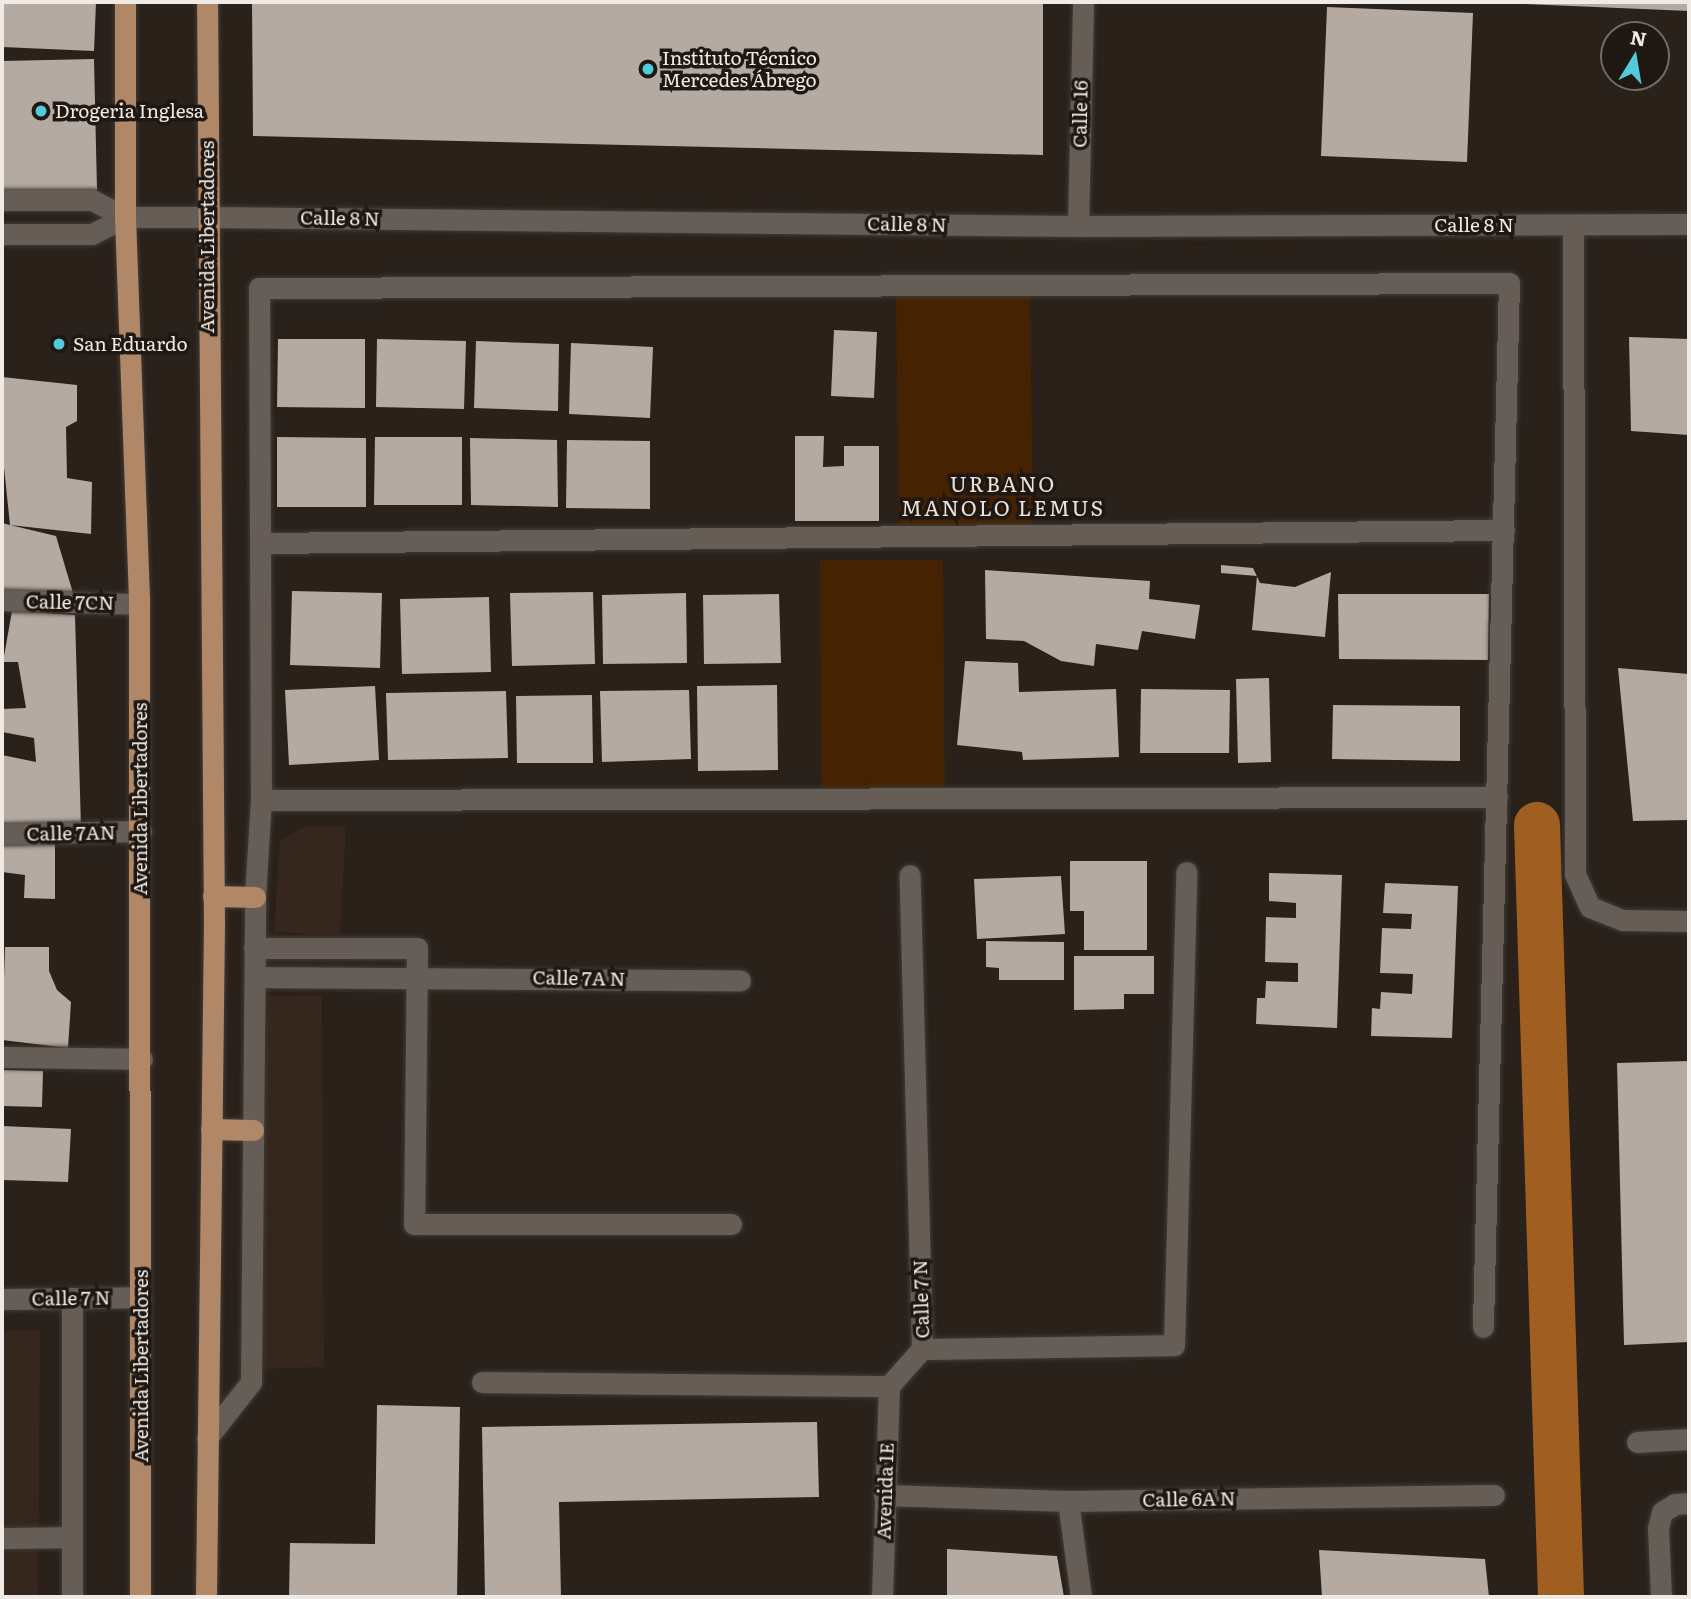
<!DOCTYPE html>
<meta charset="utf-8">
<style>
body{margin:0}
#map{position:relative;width:1691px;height:1599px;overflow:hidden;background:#29211a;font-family:Literata,serif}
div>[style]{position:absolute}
.built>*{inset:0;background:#35271d}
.green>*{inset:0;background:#452201}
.canal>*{height:46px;margin:-23px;padding:0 23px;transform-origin:23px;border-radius:23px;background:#a15e21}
.building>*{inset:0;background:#b5aaa2}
.roads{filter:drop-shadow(0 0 2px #423b36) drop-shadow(0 0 2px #423b36)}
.minor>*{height:21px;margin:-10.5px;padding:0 10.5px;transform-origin:10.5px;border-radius:10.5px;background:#665d56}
.major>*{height:21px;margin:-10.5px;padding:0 10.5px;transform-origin:10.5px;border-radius:10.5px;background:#b08867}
.dots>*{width:19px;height:19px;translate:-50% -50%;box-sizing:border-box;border:4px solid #1f1711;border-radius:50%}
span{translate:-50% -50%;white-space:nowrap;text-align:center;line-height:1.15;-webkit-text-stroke:7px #1f1711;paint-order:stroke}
.poi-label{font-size:19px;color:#efeae5}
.left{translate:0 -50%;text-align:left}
.street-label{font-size:19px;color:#efeae5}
.neighbourhood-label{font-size:21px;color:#ede2da;letter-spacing:2px}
.frame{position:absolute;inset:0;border:4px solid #efeae5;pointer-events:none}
.north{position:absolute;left:1600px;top:21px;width:70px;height:70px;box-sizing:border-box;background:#1f1711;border:2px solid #726b66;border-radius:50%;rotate:11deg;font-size:19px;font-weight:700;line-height:28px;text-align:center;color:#efeae5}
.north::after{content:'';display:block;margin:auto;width:24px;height:32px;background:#53cadc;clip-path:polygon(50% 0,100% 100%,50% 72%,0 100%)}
</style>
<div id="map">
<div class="built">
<i style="clip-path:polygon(306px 826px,346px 826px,340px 935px,274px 932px,280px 840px)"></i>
<i style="clip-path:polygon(322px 995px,324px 1367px,261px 1369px,268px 996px)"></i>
<i style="clip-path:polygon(2px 1331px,40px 1331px,38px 1597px,2px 1597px)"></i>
</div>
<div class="green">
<i style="clip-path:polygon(1030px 293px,1033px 526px,899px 527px,896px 296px)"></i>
<i style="clip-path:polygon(820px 560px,943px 560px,945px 793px,821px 794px)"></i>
</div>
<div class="canal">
<i style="left:1537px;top:825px;width:772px;rotate:88.22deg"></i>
</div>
<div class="building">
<i style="clip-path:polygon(2px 2px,96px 2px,94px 51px,2px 47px)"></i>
<i style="clip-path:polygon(252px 2px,1043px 2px,1043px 155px,253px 136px)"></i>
<i style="clip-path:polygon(1525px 2px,1689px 2px,1689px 11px,1525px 4px)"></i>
<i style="clip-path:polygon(1327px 7px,1473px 13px,1467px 162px,1321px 156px)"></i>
<i style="clip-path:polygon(94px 59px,97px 190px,2px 191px,2px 61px)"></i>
<i style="clip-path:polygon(834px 330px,877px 332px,874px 398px,831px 396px)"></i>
<i style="clip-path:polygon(1629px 337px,1689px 339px,1689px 435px,1631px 431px)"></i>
<i style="clip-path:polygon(278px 339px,365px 339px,365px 408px,277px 407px)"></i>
<i style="clip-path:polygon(377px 339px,466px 341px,464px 409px,376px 407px)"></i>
<i style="clip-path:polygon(476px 341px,559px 344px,558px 411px,474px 408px)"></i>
<i style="clip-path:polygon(571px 343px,653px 347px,650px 418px,569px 414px)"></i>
<i style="clip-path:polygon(2px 377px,77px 385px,77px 421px,66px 427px,67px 478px,92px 482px,91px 534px,10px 525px,56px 536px,73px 593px,2px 596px,2px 523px,10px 525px,2px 448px)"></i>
<i style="clip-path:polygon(795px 436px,824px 436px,823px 467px,844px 466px,844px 446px,879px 446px,879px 521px,795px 521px)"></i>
<i style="clip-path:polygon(277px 437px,366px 438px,366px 507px,277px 507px)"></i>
<i style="clip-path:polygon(375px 437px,462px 437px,462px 505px,374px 505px)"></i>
<i style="clip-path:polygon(470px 438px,557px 440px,558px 507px,471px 505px)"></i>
<i style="clip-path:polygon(567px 440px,650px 441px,650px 509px,566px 508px)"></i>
<i style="clip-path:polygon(1221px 565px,1253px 568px,1260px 583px,1295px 587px,1331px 572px,1325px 637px,1252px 630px,1257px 576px,1221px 573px)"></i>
<i style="clip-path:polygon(985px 570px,1150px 581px,1149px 599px,1200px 605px,1195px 639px,1142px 631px,1138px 650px,1096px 644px,1094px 666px,1061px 661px,1024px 641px,986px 639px)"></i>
<i style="clip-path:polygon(292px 591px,382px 593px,380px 668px,290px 665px)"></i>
<i style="clip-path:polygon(593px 592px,595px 664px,512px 666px,510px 593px)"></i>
<i style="clip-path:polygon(686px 593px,687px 663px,603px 664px,602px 595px)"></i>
<i style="clip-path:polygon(779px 594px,781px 663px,704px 664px,703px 595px)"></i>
<i style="clip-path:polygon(1338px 594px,1489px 594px,1488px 660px,1339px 659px)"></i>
<i style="clip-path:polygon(489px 597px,491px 672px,402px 674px,400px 599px)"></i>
<i style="clip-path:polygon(12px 611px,75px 615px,81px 828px,2px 826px,2px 755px,36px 762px,34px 738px,2px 732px,2px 709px,26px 708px,18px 662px,3px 662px)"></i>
<i style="clip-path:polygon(965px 661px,1018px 663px,1019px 692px,1116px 689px,1119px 757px,1023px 760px,1022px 752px,957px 745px)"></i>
<i style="clip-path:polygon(1618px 668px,1689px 674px,1689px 820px,1633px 821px)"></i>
<i style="clip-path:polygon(1269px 678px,1271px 762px,1238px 763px,1236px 679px)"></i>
<i style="clip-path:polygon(777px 685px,778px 770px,698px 771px,697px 686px)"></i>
<i style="clip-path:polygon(375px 686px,379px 760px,289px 765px,285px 690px)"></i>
<i style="clip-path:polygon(1141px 689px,1230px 690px,1229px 753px,1140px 753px)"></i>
<i style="clip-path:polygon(689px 690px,691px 759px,602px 762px,600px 691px)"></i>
<i style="clip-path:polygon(506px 691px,508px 758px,388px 760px,386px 693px)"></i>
<i style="clip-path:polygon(592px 695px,593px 763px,517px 763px,516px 696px)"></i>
<i style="clip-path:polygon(1333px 705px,1460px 706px,1460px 761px,1332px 759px)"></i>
<i style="clip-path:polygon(55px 843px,55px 899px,24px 898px,25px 875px,2px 872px,2px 845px)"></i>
<i style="clip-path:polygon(1070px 861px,1147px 861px,1147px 950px,1084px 950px,1084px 911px,1070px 911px)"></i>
<i style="clip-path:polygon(1269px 873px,1342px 875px,1337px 1028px,1256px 1024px,1257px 998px,1265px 998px,1266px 981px,1298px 982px,1298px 963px,1265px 962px,1266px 917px,1296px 918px,1296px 903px,1269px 901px)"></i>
<i style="clip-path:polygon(1061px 876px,1065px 934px,977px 939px,974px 879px)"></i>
<i style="clip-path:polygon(1385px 883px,1458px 886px,1452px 1038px,1371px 1036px,1372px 1008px,1380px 1009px,1381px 992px,1412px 994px,1413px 974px,1380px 973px,1382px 928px,1411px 929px,1412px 914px,1383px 913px)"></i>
<i style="clip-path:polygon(986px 941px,1064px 942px,1064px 980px,999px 980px,999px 968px,986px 967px)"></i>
<i style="clip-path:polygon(5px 947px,49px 947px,49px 971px,57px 990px,71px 1002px,68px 1048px,2px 1040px)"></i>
<i style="clip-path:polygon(1074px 956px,1154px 956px,1154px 994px,1124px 994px,1124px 1009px,1074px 1010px)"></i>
<i style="clip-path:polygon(1689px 1061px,1689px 1342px,1624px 1345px,1617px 1063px)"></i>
<i style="clip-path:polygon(2px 1070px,43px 1071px,42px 1107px,2px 1106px)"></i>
<i style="clip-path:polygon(2px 1126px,71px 1129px,68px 1182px,2px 1180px)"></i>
<i style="clip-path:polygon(377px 1405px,460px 1407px,457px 1597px,289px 1597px,290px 1543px,375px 1544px)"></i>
<i style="clip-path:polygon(817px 1422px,819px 1497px,559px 1502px,561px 1597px,485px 1597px,482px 1427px)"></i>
<i style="clip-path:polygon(947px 1549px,1057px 1556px,1064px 1597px,947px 1597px)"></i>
<i style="clip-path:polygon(1319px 1550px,1485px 1559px,1489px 1597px,1322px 1597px)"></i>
</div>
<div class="roads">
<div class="minor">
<i style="left:2px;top:200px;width:90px"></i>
<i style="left:92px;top:200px;width:37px;rotate:27deg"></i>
<i style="left:1573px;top:225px;width:649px;rotate:89.82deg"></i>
<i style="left:1575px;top:874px;width:36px;rotate:66deg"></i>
<i style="left:1590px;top:907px;width:35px;rotate:22deg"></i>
<i style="left:1623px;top:920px;width:66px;rotate:0.9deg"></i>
<i style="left:1078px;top:226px;width:224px;rotate:-88.7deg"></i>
<i style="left:2px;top:234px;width:90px"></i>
<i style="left:92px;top:234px;width:37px;rotate:-27deg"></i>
<i style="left:125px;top:217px;width:81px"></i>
<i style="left:206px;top:217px;width:872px;rotate:0.59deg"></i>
<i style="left:1078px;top:226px;width:611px;rotate:-0.19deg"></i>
<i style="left:261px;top:543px;width:1243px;rotate:-0.6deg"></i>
<i style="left:2px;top:600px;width:137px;rotate:1.7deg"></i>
<i style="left:261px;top:800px;width:1236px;rotate:-0.14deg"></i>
<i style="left:2px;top:834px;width:139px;rotate:-1.2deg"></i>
<i style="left:254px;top:948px;width:163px"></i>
<i style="left:417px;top:948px;width:276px;rotate:90.6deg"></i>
<i style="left:414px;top:1224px;width:317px"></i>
<i style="left:255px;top:977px;width:485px;rotate:0.4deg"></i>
<i style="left:2px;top:1057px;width:140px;rotate:0.8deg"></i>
<i style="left:72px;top:1298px;width:299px;rotate:90deg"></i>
<i style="left:2px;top:1299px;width:139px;rotate:-0.8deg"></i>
<i style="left:922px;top:1349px;width:252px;rotate:-0.9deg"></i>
<i style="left:1174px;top:1345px;width:473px;rotate:-88.5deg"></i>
<i style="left:482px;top:1382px;width:407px;rotate:0.6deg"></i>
<i style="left:889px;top:1386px;width:50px;rotate:-48.3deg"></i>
<i style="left:922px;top:1349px;width:474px;rotate:-91.5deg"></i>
<i style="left:207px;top:1438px;width:71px;rotate:-51.8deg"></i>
<i style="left:251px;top:1382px;width:485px;rotate:-89.5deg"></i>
<i style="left:255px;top:897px;width:97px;rotate:-86.5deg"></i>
<i style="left:261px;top:800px;width:512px;rotate:-90.22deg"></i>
<i style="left:259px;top:288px;width:1250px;rotate:-0.23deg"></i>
<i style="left:1509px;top:283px;width:1044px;rotate:91.43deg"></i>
<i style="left:1637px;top:1442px;width:52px;rotate:-3.3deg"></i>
<i style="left:884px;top:1495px;width:184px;rotate:1.9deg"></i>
<i style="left:1068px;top:1501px;width:426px;rotate:-0.8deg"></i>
<i style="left:1068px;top:1501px;width:97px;rotate:82.3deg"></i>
<i style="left:2px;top:1538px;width:70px;rotate:-0.8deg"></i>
<i style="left:882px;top:1597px;width:211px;rotate:-88.1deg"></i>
<i style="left:1661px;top:1597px;width:69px;rotate:-92.5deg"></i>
<i style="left:1658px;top:1528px;width:16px;rotate:-76deg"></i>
<i style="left:1662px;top:1512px;width:15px;rotate:-32deg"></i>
<i style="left:1675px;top:1504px;width:14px;rotate:-4deg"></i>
</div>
<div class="major">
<i style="left:125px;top:2px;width:215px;rotate:90deg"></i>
<i style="left:125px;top:217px;width:387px;rotate:87.9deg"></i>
<i style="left:139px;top:604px;width:993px;rotate:89.94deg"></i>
<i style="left:213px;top:896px;width:42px;rotate:1.4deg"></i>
<i style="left:211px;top:1129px;width:42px;rotate:1.4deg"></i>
<i style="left:206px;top:1597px;width:673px;rotate:-89.32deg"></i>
<i style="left:214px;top:924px;width:922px;rotate:-90.43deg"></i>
</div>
</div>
<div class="dots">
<i style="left:648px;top:69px;background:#53cadc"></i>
<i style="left:41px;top:111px;background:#53cadc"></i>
<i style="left:59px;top:344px;background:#53cadc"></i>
</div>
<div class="poi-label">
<span class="left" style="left:662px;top:69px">Instituto Técnico<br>Mercedes Ábrego</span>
<span class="left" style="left:55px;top:111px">Drogeria Inglesa</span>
<span class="left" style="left:73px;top:344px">San Eduardo</span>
</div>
<div class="street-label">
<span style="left:1080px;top:114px;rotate:-89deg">Calle 16</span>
<span style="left:340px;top:218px;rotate:1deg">Calle 8 N</span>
<span style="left:907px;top:224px;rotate:1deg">Calle 8 N</span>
<span style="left:1474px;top:225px">Calle 8 N</span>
<span style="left:207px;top:237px;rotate:-90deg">Avenida Libertadores</span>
<span style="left:70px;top:602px;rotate:1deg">Calle 7CN</span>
<span style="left:140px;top:799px;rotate:-90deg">Avenida Libertadores</span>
<span style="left:71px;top:833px;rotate:-1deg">Calle 7AN</span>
<span style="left:579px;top:978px;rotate:1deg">Calle 7A N</span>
<span style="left:71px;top:1298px;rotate:-1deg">Calle 7 N</span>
<span style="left:921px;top:1299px;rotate:-92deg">Calle 7 N</span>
<span style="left:141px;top:1366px;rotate:-90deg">Avenida Libertadores</span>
<span style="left:885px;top:1491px;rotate:-88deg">Avenida 1E</span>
<span style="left:1189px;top:1499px;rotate:-1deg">Calle 6A N</span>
</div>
<div class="neighbourhood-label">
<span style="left:1003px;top:495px">URBANO<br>MANOLO LEMUS</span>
</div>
<div class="frame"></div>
<div class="north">N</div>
</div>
